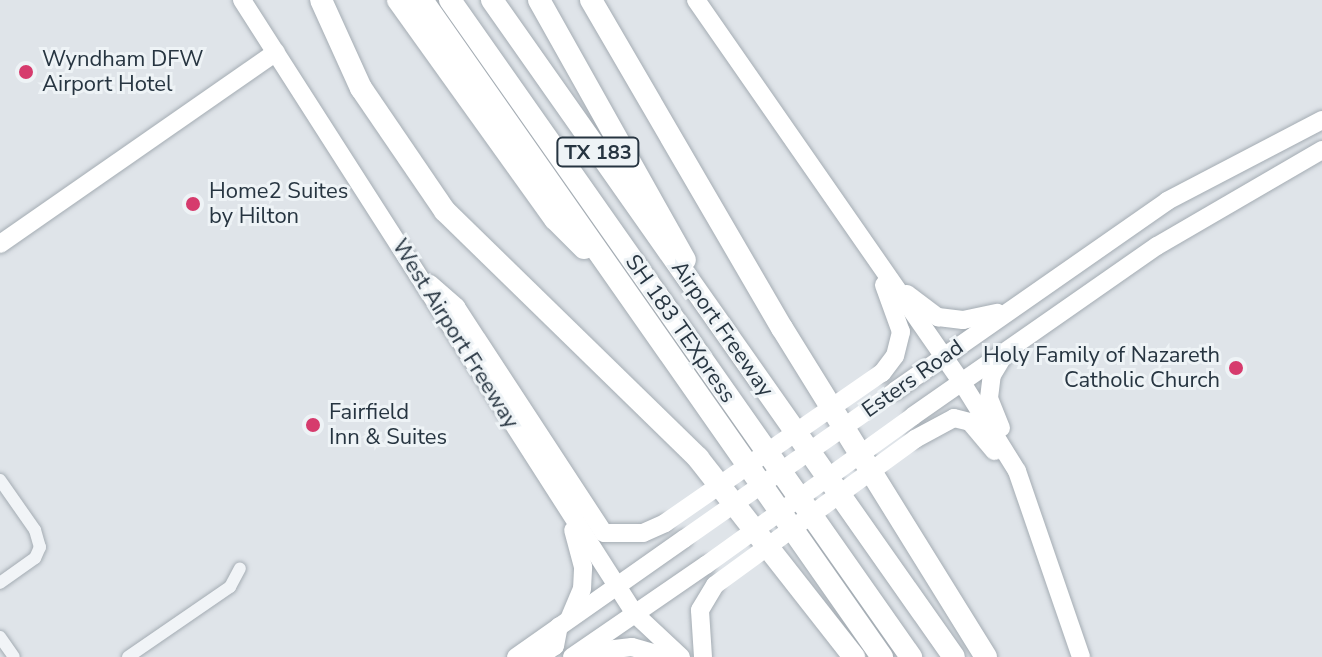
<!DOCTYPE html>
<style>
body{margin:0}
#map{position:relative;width:1322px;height:657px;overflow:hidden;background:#dfe4e9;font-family:"Nunito Sans",sans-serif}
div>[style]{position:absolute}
.roads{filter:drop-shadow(0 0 2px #a4acb3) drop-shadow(0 0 2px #a4acb3)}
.street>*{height:12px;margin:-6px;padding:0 6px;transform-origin:6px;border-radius:6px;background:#f1f4f7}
.secondary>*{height:18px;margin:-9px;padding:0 9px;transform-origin:9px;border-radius:9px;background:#fff}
.highway>*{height:22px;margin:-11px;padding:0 11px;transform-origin:11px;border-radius:11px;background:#fff}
.secondary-bridge>*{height:18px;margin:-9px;padding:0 9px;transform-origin:9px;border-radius:9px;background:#fff}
.dots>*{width:22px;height:22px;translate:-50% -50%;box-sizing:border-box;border:4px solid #eef3f6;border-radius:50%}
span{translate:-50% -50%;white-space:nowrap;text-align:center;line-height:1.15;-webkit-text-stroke:6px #eef3f6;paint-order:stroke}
.shield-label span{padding:2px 6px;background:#eef3f6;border:2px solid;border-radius:6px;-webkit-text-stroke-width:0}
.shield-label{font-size:20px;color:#273541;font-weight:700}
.poi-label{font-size:22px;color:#273541}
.left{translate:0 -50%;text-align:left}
.right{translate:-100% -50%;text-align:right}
.street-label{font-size:22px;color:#273541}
</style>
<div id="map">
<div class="roads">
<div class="street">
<i style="left:0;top:480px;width:61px;rotate:55deg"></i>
<i style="left:35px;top:530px;width:18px;rotate:74deg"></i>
<i style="left:40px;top:547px;width:12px;rotate:114deg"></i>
<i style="left:35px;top:558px;width:43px;rotate:144.5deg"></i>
<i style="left:0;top:637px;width:24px;rotate:55deg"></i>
<i style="left:128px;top:657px;width:124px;rotate:-34.5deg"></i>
<i style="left:230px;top:587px;width:21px;rotate:-62deg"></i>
</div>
<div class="secondary">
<i style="left:242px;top:0;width:729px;rotate:57.38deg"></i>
<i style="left:635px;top:614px;width:63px;rotate:43.1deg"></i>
<i style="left:696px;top:0;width:464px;rotate:55.2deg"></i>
<i style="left:961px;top:381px;width:106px;rotate:58.1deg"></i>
<i style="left:1017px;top:471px;width:197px;rotate:71deg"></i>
<i style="left:0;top:244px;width:336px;rotate:-34.8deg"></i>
<i style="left:430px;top:284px;width:35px;rotate:41deg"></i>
<i style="left:456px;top:307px;width:270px;rotate:56.8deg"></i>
<i style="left:604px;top:533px;width:39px"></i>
<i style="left:643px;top:533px;width:24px;rotate:-24deg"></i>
<i style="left:907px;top:294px;width:39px;rotate:37deg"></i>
<i style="left:938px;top:317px;width:25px;rotate:7deg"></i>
<i style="left:963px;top:320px;width:35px;rotate:-12deg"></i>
<i style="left:882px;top:373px;width:21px;rotate:-53deg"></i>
<i style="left:895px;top:356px;width:25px;rotate:-76deg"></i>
<i style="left:901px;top:332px;width:50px;rotate:-109.9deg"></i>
<i style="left:895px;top:391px;width:332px;rotate:-34.9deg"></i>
<i style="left:1167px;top:201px;width:175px;rotate:-27.6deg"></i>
<i style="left:913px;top:416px;width:297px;rotate:-34.9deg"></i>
<i style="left:1157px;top:246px;width:191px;rotate:-30.2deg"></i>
<i style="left:1001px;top:428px;width:32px;rotate:-112deg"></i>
<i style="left:989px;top:398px;width:23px;rotate:-83deg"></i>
<i style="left:992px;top:375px;width:23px;rotate:-59deg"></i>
<i style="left:915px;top:439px;width:44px;rotate:-28.3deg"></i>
<i style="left:954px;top:418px;width:16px;rotate:14deg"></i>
<i style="left:970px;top:422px;width:38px;rotate:50deg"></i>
<i style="left:570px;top:617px;width:30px;rotate:-67deg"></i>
<i style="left:582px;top:589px;width:22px;rotate:-87deg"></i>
<i style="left:583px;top:567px;width:38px;rotate:-105deg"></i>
<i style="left:580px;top:653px;width:52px;rotate:-6.6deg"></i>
<i style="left:632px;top:647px;width:36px;rotate:16deg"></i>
<i style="left:516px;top:657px;width:205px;rotate:-35.1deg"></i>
<i style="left:539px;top:657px;width:19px;rotate:-35deg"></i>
<i style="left:555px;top:646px;width:20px;rotate:-79deg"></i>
<i style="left:572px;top:657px;width:163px;rotate:-34.5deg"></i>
<i style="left:703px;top:657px;width:47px;rotate:-93.7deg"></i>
<i style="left:700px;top:610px;width:29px;rotate:-59deg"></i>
</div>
<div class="highway">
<i style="left:321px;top:0;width:97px;rotate:65.6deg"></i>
<i style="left:361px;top:88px;width:149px;rotate:55.7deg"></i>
<i style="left:445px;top:211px;width:354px;rotate:44.3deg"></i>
<i style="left:698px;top:458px;width:253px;rotate:51.9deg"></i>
<i style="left:398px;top:0;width:269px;rotate:54.4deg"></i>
<i style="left:555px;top:219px;width:41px;rotate:45deg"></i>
<i style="left:422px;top:0;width:802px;rotate:55deg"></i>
<i style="left:450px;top:0;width:803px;rotate:54.94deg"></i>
<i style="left:492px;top:0;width:803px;rotate:54.89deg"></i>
<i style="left:539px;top:0;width:298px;rotate:60.7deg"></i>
<i style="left:591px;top:0;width:380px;rotate:59.8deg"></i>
<i style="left:782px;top:328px;width:387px;rotate:58.2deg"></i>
</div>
</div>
<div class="secondary-bridge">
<i style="left:665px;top:523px;width:264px;rotate:-34.7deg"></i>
<i style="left:684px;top:539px;width:258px;rotate:-35deg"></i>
<i style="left:706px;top:565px;width:255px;rotate:-35.7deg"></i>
<i style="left:715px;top:585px;width:248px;rotate:-36.1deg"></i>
</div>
<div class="dots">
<i style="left:26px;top:72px;background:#d63b6d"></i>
<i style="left:193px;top:204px;background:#d63b6d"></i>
<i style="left:1236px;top:368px;background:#d63b6d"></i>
<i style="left:313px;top:425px;background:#d63b6d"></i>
</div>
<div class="shield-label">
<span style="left:598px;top:152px">TX 183</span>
</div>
<div class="poi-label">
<span class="left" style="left:42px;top:72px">Wyndham DFW<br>Airport Hotel</span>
<span class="left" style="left:209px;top:204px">Home2 Suites<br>by Hilton</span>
<span class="right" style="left:1220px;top:368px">Holy Family of Nazareth<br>Catholic Church</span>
<span class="left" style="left:329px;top:425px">Fairfield<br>Inn &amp; Suites</span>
</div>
<div class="street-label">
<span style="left:680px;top:329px;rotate:55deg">SH 183 TEXpress</span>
<span style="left:722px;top:329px;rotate:55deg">Airport Freeway</span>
<span style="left:455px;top:334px;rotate:58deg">West Airport Freeway</span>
<span style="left:913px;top:379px;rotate:-35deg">Esters Road</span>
</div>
</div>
